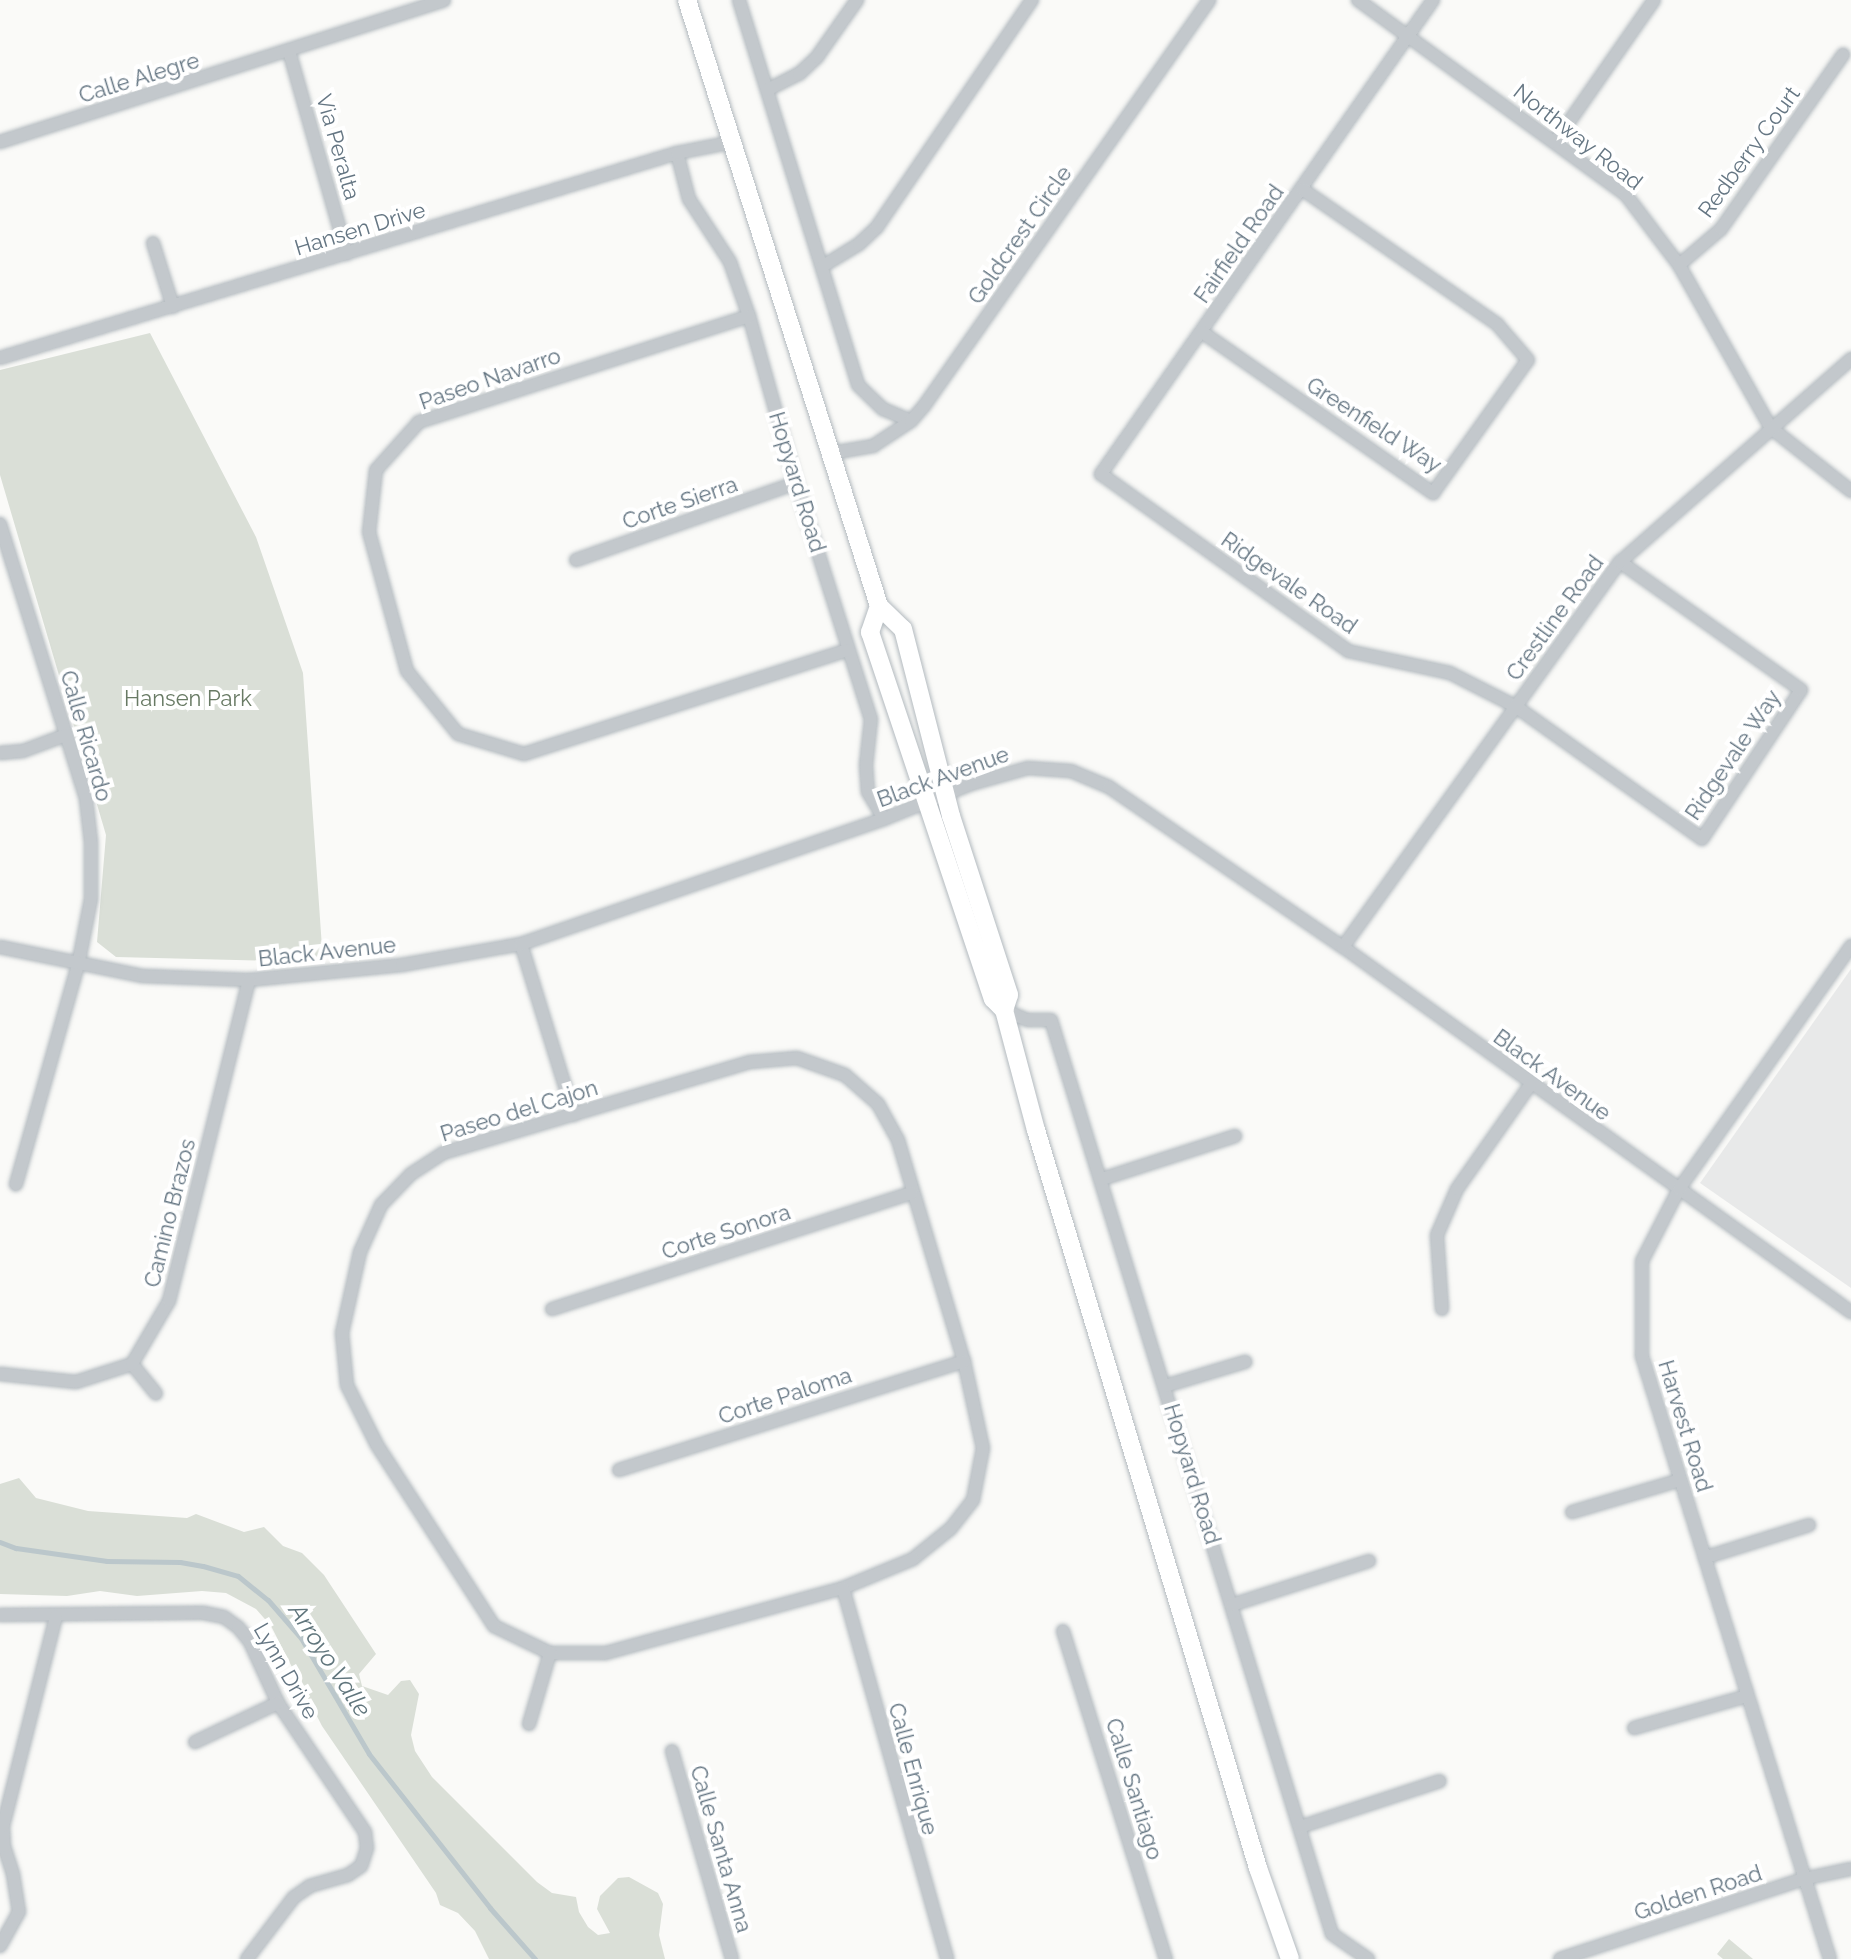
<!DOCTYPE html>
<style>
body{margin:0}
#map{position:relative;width:1851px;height:1959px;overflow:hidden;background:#fafaf8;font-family:Raleway,sans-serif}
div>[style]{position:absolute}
.built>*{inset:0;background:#e8e9e9}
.green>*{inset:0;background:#dadfd7}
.stream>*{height:5px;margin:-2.5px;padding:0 2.5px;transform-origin:2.5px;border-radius:2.5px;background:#bbc7cb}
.roads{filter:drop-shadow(0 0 2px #b3babf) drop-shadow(0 0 2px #b3babf)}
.street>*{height:12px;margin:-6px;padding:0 6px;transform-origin:6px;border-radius:6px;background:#c3c8cc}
.secondary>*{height:18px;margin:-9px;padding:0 9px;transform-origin:9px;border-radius:9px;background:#fff}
span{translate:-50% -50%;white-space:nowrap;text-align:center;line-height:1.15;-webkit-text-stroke:8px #fff;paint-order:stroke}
.street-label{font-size:22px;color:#657683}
.park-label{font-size:22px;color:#687a64}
.water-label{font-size:24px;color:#60757c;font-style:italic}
</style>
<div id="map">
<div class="built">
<i style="clip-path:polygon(1851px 969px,1851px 1288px,1700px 1183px)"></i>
</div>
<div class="green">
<i style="clip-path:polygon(150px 333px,256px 537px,303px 673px,323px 962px,116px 957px,97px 942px,106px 835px,0 475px,0 370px)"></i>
<i style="clip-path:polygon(19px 1478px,36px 1498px,88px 1511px,187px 1518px,196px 1514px,244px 1532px,264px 1527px,283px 1546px,302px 1553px,324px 1575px,376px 1654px,359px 1674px,362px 1686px,388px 1695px,401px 1681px,410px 1680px,419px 1694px,411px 1735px,415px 1751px,432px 1777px,537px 1882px,552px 1893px,576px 1897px,579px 1912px,588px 1927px,598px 1935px,610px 1933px,597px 1909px,600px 1896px,618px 1878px,629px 1877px,658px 1893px,663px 1904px,659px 1935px,665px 1959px,489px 1959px,475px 1931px,458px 1913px,440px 1905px,436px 1893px,322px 1726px,271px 1626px,256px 1609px,226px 1593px,202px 1591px,137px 1596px,100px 1591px,67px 1596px,0 1594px,0 1484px)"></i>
<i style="clip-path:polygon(1729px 1939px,1753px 1959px,1723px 1959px,1717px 1954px)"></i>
</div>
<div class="stream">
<i style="left:0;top:1542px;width:17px;rotate:21deg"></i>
<i style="left:16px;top:1548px;width:92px;rotate:8.1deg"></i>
<i style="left:107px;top:1561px;width:73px;rotate:0.8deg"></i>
<i style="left:180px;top:1562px;width:23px;rotate:10deg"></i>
<i style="left:203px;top:1566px;width:36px;rotate:16deg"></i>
<i style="left:238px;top:1576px;width:38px;rotate:39deg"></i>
<i style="left:268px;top:1600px;width:50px;rotate:49deg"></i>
<i style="left:301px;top:1638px;width:134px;rotate:59.6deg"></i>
<i style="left:369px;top:1754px;width:196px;rotate:51.8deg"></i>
<i style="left:490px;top:1908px;width:68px;rotate:48.6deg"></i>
</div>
<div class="roads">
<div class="street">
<i style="left:739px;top:0;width:403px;rotate:72.8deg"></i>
<i style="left:858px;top:385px;width:35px;rotate:44deg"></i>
<i style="left:883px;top:409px;width:30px;rotate:23deg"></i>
<i style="left:1358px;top:0;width:331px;rotate:36deg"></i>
<i style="left:1626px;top:195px;width:88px;rotate:52.9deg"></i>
<i style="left:1679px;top:265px;width:187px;rotate:60.6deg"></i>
<i style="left:1771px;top:428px;width:102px;rotate:38.2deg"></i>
<i style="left:1433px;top:0;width:579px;rotate:125.01deg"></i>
<i style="left:1101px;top:474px;width:304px;rotate:35.6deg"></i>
<i style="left:1348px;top:651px;width:104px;rotate:12.2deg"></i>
<i style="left:1450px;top:673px;width:73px;rotate:26.9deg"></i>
<i style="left:1515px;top:706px;width:229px;rotate:35.4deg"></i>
<i style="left:1702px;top:839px;width:179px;rotate:-56.4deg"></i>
<i style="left:1801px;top:690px;width:222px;rotate:-144.7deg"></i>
<i style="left:289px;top:51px;width:211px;rotate:74.1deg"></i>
<i style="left:767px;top:90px;width:36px;rotate:-27deg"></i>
<i style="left:799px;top:74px;width:25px;rotate:-43deg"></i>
<i style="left:817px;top:57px;width:70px;rotate:-54.9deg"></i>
<i style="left:0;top:142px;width:466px;rotate:-17.7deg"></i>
<i style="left:1555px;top:142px;width:173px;rotate:-55.1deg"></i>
<i style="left:677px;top:153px;width:48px;rotate:75.4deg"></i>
<i style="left:689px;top:199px;width:75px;rotate:56.9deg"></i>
<i style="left:730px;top:262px;width:57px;rotate:70.6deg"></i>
<i style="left:749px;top:316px;width:173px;rotate:74.3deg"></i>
<i style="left:796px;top:483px;width:248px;rotate:72.4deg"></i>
<i style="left:871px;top:719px;width:46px;rotate:96.2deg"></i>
<i style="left:866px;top:765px;width:27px;rotate:86deg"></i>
<i style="left:868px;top:792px;width:31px;rotate:59deg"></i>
<i style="left:153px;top:243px;width:67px;rotate:72.6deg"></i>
<i style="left:1679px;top:265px;width:55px;rotate:-40.6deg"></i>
<i style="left:1721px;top:229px;width:213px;rotate:-55deg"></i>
<i style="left:823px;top:266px;width:42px;rotate:-31.4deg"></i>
<i style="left:859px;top:244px;width:25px;rotate:-43deg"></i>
<i style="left:877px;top:227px;width:275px;rotate:-55.7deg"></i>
<i style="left:749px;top:316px;width:347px;rotate:162.2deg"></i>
<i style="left:419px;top:422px;width:64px;rotate:131.9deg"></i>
<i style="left:376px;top:470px;width:62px;rotate:96.4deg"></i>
<i style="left:369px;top:532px;width:144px;rotate:74.7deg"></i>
<i style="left:407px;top:671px;width:81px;rotate:51deg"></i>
<i style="left:458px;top:734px;width:69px;rotate:16.9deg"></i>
<i style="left:524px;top:754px;width:340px;rotate:-17.8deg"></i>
<i style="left:1202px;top:332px;width:282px;rotate:34.9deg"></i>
<i style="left:1433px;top:493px;width:163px;rotate:-54.5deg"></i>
<i style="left:1528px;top:360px;width:48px;rotate:-130.7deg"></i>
<i style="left:1497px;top:324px;width:237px;rotate:-145.3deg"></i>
<i style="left:0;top:358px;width:707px;rotate:-16.85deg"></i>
<i style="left:677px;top:153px;width:57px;rotate:-11.1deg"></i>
<i style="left:832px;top:453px;width:42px;rotate:-9.7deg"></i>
<i style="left:873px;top:446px;width:45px;rotate:-33.3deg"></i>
<i style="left:911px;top:421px;width:20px;rotate:-49deg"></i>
<i style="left:924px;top:406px;width:496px;rotate:-54.9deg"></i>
<i style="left:0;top:524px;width:288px;rotate:72.6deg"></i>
<i style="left:86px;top:799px;width:43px;rotate:83.4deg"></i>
<i style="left:91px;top:842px;width:57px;rotate:90deg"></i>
<i style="left:91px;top:899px;width:67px;rotate:101.1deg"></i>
<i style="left:78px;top:965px;width:228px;rotate:105.8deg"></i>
<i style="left:576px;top:560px;width:233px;rotate:-19.3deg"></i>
<i style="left:0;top:753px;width:23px;rotate:-5deg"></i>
<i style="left:23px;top:751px;width:46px;rotate:-20.4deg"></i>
<i style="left:521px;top:944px;width:179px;rotate:72.8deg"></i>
<i style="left:0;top:947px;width:146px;rotate:11.5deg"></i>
<i style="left:143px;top:976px;width:106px;rotate:2.2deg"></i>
<i style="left:249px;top:980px;width:154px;rotate:-5.6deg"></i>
<i style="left:402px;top:965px;width:121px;rotate:-10deg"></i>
<i style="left:521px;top:944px;width:384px;rotate:-19deg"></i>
<i style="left:884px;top:819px;width:94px;rotate:-21.9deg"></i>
<i style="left:971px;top:784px;width:59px;rotate:-15.7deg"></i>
<i style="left:1028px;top:768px;width:43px;rotate:4deg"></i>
<i style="left:1071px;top:771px;width:41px;rotate:22.8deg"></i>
<i style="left:1109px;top:787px;width:283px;rotate:34.4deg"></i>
<i style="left:1343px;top:947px;width:626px;rotate:35.7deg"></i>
<i style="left:1343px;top:947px;width:474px;rotate:-54.3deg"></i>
<i style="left:1620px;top:562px;width:308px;rotate:-41.3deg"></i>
<i style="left:1004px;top:1010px;width:26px;rotate:23deg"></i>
<i style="left:1028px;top:1020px;width:23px"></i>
<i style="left:1051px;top:1020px;width:956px;rotate:72.91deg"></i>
<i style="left:1332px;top:1934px;width:44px;rotate:34.8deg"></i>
<i style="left:797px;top:1058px;width:51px;rotate:19.5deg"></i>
<i style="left:845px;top:1075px;width:44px;rotate:41.3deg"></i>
<i style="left:878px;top:1104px;width:41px;rotate:60.9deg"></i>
<i style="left:898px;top:1140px;width:231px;rotate:73.4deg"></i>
<i style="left:964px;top:1361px;width:89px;rotate:77.7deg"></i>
<i style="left:983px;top:1448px;width:53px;rotate:100.9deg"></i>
<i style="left:973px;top:1500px;width:37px;rotate:128deg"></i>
<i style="left:950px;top:1529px;width:48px;rotate:141deg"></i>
<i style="left:913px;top:1559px;width:76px;rotate:157.5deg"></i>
<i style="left:843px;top:1588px;width:247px;rotate:164.7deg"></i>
<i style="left:605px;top:1653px;width:55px;rotate:180deg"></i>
<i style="left:550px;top:1653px;width:62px;rotate:-154.3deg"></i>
<i style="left:494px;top:1626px;width:216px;rotate:-122.9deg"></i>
<i style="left:377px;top:1445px;width:67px;rotate:-116.6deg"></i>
<i style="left:347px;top:1385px;width:52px;rotate:-95.5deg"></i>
<i style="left:342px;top:1333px;width:83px;rotate:-77.5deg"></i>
<i style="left:360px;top:1252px;width:51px;rotate:-65.9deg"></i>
<i style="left:381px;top:1205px;width:43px;rotate:-45.9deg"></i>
<i style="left:411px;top:1174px;width:38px;rotate:-33deg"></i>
<i style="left:443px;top:1153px;width:320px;rotate:-16.5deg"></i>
<i style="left:750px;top:1062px;width:47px;rotate:-4.9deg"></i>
<i style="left:1102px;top:1179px;width:140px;rotate:-17.9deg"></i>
<i style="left:552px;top:1309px;width:378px;rotate:-17.9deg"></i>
<i style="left:1442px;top:1309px;width:74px;rotate:-93.9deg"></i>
<i style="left:1437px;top:1235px;width:50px;rotate:-66.5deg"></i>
<i style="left:1457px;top:1189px;width:127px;rotate:-54.9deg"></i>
<i style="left:132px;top:1364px;width:38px;rotate:51deg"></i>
<i style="left:0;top:1374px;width:76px;rotate:6deg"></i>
<i style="left:76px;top:1382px;width:59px;rotate:-17.8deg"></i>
<i style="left:132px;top:1364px;width:73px;rotate:-59.6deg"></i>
<i style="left:169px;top:1301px;width:331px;rotate:-76deg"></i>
<i style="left:1165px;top:1386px;width:84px;rotate:-16.7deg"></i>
<i style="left:619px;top:1470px;width:362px;rotate:-17.5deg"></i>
<i style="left:1572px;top:1512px;width:113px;rotate:-16.5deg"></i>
<i style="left:1707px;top:1557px;width:107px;rotate:-17.4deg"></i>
<i style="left:843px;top:1588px;width:385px;rotate:74.3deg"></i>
<i style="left:1232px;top:1605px;width:144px;rotate:-17.8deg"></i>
<i style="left:0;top:1615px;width:204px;rotate:-0.6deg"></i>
<i style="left:204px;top:1613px;width:20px;rotate:11deg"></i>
<i style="left:224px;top:1617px;width:17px;rotate:36deg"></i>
<i style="left:238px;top:1627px;width:19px;rotate:51deg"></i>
<i style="left:250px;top:1642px;width:67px;rotate:65.3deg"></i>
<i style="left:278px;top:1703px;width:156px;rotate:56deg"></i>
<i style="left:365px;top:1832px;width:16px;rotate:83deg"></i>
<i style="left:367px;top:1848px;width:19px;rotate:108deg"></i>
<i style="left:361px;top:1866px;width:16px;rotate:145deg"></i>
<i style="left:348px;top:1875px;width:40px;rotate:164deg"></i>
<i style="left:310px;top:1886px;width:19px;rotate:145deg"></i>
<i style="left:294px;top:1897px;width:78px;rotate:127.2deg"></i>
<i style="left:1063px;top:1631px;width:344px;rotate:72.6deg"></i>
<i style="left:529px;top:1724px;width:74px;rotate:-73.5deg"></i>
<i style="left:1634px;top:1728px;width:117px;rotate:-15.8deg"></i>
<i style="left:195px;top:1742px;width:92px;rotate:-25.2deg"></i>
<i style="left:672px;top:1751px;width:216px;rotate:73.9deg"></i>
<i style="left:1300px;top:1827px;width:147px;rotate:-18.2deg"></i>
<i style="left:0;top:1946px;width:39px;rotate:-61deg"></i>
<i style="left:19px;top:1912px;width:38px;rotate:-99deg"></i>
<i style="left:13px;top:1874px;width:29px;rotate:-108deg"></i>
<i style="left:4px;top:1846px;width:20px;rotate:-93deg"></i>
<i style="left:3px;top:1826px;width:216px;rotate:-75.8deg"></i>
<i style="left:1560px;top:1959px;width:256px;rotate:-18.2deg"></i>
<i style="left:1803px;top:1879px;width:49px;rotate:-11.8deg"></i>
<i style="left:1830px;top:1959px;width:632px;rotate:-107.32deg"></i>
<i style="left:1642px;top:1356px;width:95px;rotate:-90deg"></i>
<i style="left:1642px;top:1261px;width:81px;rotate:-62.8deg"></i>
<i style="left:1679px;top:1189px;width:298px;rotate:-54.7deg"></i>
</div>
<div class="secondary">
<i style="left:687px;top:0;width:636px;rotate:72.42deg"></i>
<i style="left:879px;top:606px;width:33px;rotate:44deg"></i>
<i style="left:903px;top:629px;width:193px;rotate:75.6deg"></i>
<i style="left:951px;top:816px;width:188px;rotate:72deg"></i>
<i style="left:1009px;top:995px;width:16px;rotate:108deg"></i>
<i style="left:1004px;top:1010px;width:124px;rotate:75.1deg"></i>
<i style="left:1036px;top:1130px;width:771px;rotate:73.26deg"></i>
<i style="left:1258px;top:1868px;width:96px;rotate:70.6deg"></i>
<i style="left:879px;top:606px;width:28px;rotate:109deg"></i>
<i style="left:870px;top:632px;width:387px;rotate:71.5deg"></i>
<i style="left:993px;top:999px;width:16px;rotate:45deg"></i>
</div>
</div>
<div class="street-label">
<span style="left:139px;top:78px;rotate:-17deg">Calle Alegre</span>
<span style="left:1578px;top:137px;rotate:38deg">Northway Road</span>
<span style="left:338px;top:147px;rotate:74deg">Via Peralta</span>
<span style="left:1749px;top:152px;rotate:-54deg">Redberry Court</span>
<span style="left:360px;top:229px;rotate:-17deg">Hansen Drive</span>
<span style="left:1020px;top:235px;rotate:-55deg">Goldcrest Circle</span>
<span style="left:1239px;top:244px;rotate:-55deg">Fairfield Road</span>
<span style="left:490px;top:379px;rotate:-19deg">Paseo Navarro</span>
<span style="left:1374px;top:425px;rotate:33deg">Greenfield Way</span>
<span style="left:797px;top:482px;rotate:73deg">Hopyard Road</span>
<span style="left:680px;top:503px;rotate:-19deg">Corte Sierra</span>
<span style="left:1289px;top:583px;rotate:35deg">Ridgevale Road</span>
<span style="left:1555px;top:618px;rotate:-54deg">Crestline Road</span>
<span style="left:86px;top:736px;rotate:74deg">Calle Ricardo</span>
<span style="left:1733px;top:755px;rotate:-56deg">Ridgevale Way</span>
<span style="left:943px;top:777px;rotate:-20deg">Black Avenue</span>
<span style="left:327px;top:952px;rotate:-6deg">Black Avenue</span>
<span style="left:1552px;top:1075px;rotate:36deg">Black Avenue</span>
<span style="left:519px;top:1111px;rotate:-17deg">Paseo del Cajon</span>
<span style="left:170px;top:1213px;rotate:-76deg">Camino Brazos</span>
<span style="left:726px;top:1232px;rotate:-18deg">Corte Sonora</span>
<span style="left:785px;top:1396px;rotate:-18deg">Corte Paloma</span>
<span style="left:1685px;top:1426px;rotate:73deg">Harvest Road</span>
<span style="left:1192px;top:1474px;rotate:73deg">Hopyard Road</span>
<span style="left:286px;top:1671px;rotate:60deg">Lynn Drive</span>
<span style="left:913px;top:1769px;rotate:75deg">Calle Enrique</span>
<span style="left:1134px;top:1789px;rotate:73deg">Calle Santiago</span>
<span style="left:721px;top:1849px;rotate:74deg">Calle Santa Anna</span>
<span style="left:1698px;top:1893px;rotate:-18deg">Golden Road</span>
</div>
<div class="park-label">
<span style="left:188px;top:699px">Hansen Park</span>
</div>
<div class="water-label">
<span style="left:330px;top:1660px;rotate:57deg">Arroyo Valle</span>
</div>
</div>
